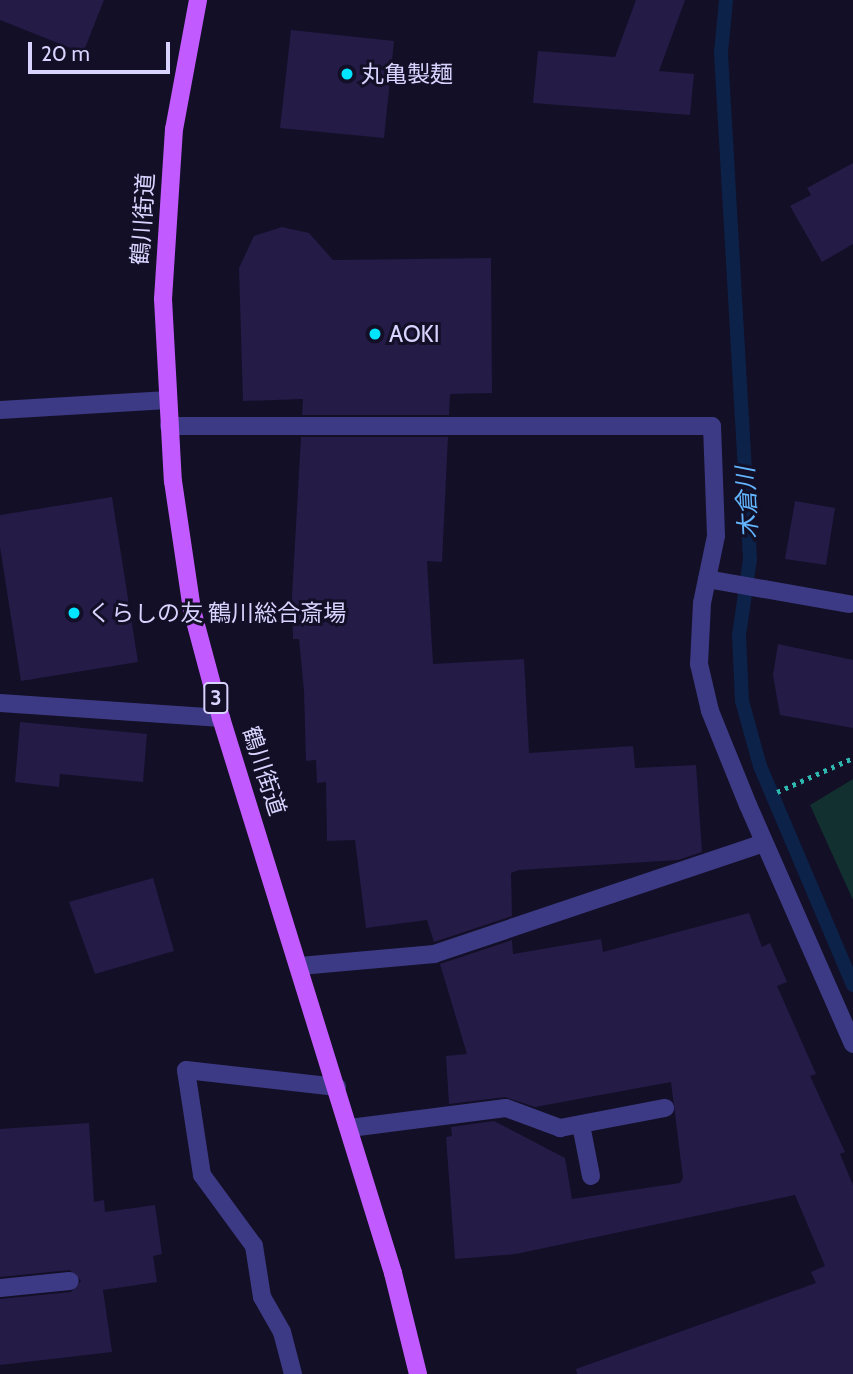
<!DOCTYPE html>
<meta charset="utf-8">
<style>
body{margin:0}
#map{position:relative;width:853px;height:1374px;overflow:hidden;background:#130f26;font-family:Cabin,"Noto Sans JP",sans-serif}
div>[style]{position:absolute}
.green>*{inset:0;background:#12302f}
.stream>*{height:14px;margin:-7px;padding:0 7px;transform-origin:7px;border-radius:7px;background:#0c2248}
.building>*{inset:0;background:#241b47}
.path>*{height:4.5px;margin-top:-2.25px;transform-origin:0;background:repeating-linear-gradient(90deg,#2fb8b0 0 3.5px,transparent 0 8.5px)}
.minor>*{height:18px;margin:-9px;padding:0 9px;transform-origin:9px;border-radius:9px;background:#3d3a85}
.major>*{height:18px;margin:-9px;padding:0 9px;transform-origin:9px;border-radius:9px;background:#c25bff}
.dots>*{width:19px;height:19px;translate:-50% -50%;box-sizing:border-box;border:4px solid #130f26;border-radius:50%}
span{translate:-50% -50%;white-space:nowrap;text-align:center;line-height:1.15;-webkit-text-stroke:6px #130f26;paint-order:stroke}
.shield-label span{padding:2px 5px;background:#130f26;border:2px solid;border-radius:5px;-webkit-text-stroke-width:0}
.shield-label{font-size:21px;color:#d9d4ff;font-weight:700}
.poi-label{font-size:23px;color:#d9d4ff}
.left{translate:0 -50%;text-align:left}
.street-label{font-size:23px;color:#d9d4ff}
.water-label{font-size:24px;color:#62b6ff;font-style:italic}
.scale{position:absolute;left:28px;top:42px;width:142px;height:32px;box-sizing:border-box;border:4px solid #d9d4ff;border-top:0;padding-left:9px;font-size:21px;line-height:24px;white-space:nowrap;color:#d9d4ff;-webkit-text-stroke:5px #130f26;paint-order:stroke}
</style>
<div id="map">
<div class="green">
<i style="clip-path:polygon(853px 779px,853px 900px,810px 805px)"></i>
</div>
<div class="stream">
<i style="left:726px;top:0;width:53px;rotate:95.4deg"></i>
<i style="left:721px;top:53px;width:507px;rotate:86.72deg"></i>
<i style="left:750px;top:559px;width:77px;rotate:98.2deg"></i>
<i style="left:739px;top:635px;width:66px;rotate:87.4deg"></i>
<i style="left:742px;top:701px;width:67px;rotate:74.5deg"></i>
<i style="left:760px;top:766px;width:238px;rotate:67deg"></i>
</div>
<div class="building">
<i style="clip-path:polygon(0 0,104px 0,83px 53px,0 20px)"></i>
<i style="clip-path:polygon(636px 0,685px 0,659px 71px,694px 74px,690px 115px,533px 103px,538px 51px,615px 57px)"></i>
<i style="clip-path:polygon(291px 30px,394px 41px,384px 138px,280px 128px)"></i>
<i style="clip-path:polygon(853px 163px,853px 244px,822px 262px,790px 206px,811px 195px,807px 188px)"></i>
<i style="clip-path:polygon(282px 227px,309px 233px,333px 260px,491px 258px,492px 393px,450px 394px,449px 415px,302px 415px,303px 399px,243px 401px,239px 268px,254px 236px)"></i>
<i style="clip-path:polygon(301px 437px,448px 437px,442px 562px,427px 561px,433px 664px,524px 659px,529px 753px,633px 746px,635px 768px,696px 765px,702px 852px,678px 860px,519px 870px,511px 873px,512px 916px,434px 942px,427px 920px,366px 928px,355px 840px,327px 841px,326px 782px,317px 783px,316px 760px,306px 761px,304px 691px,299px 639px,293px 639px,292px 596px)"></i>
<i style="clip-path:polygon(112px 497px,138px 662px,21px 681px,0 547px,0 515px)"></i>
<i style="clip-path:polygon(795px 501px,835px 508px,826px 565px,785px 559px)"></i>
<i style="clip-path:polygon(778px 644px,853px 660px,853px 728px,780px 715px,773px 675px)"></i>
<i style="clip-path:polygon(20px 722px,147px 734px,143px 782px,60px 774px,59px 787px,15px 782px)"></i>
<i style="clip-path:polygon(153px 878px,174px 951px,95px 974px,69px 902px)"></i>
<i style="clip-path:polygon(749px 913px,762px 947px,770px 943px,787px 982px,777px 986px,816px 1074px,810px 1076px,845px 1152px,840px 1154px,853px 1185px,853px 1374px,577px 1374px,576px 1369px,816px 1283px,811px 1272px,825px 1266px,795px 1195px,516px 1254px,455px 1259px,446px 1137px,452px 1136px,451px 1127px,494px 1121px,565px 1158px,572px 1199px,680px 1183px,683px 1178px,671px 1082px,535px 1107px,505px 1097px,449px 1104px,446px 1056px,467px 1054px,440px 964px,512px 940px,513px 954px,601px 939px,603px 952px)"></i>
<i style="clip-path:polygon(89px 1123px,94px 1202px,104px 1200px,105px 1212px,155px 1205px,162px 1254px,153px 1256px,157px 1282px,103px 1290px,112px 1352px,0 1365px,0 1299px,71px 1292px,81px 1281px,70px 1270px,0 1277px,0 1129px)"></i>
</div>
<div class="path">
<i style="left:777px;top:792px;width:83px;rotate:-24.1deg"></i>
</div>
<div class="minor">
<i style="left:0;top:410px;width:168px;rotate:-3.4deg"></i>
<i style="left:169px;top:426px;width:543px"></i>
<i style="left:712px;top:426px;width:110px;rotate:87.9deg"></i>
<i style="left:716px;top:536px;width:68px;rotate:101.8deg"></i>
<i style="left:702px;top:603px;width:61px;rotate:92.8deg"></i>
<i style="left:699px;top:664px;width:48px;rotate:76.8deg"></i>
<i style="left:710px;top:711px;width:101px;rotate:68deg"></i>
<i style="left:748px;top:805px;width:261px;rotate:66.3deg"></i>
<i style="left:707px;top:579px;width:144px;rotate:10deg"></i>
<i style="left:0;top:703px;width:222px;rotate:3.9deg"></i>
<i style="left:300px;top:966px;width:135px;rotate:-5.1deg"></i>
<i style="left:434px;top:954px;width:347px;rotate:-18.6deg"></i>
<i style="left:581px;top:1125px;width:52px;rotate:78.9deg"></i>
<i style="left:350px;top:1128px;width:157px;rotate:-7.3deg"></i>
<i style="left:506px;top:1108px;width:58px;rotate:20.3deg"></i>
<i style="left:560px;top:1128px;width:107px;rotate:-10.8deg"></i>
<i style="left:0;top:1288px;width:70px;rotate:-5.7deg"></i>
<i style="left:293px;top:1374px;width:43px;rotate:-104.7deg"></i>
<i style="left:282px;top:1332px;width:40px;rotate:-119.7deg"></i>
<i style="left:262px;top:1297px;width:52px;rotate:-98.9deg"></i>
<i style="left:254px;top:1246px;width:88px;rotate:-126.2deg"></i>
<i style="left:202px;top:1175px;width:106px;rotate:-98.7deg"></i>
<i style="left:186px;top:1070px;width:152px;rotate:6.4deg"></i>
</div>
<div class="major">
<i style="left:198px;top:0;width:131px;rotate:100.5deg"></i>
<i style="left:174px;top:129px;width:170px;rotate:93.7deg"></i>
<i style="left:163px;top:299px;width:182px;rotate:86.9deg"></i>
<i style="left:173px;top:481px;width:130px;rotate:81.6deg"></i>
<i style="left:192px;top:610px;width:112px;rotate:75deg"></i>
<i style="left:221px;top:718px;width:581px;rotate:72.78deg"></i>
<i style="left:393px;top:1273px;width:104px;rotate:76.1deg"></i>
</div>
<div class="dots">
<i style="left:347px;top:74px;background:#00e5ff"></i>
<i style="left:375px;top:334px;background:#00e5ff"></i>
<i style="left:74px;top:613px;background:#00e5ff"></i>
</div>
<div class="shield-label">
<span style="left:216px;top:698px">3</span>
</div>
<div class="poi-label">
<span class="left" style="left:361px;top:74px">丸亀製麺</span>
<span class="left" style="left:389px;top:334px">AOKI</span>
<span class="left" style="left:88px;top:613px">くらしの友 鶴川総合斎場</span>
</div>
<div class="street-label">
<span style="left:143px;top:219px;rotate:-86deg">鶴川街道</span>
<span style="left:264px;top:771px;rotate:72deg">鶴川街道</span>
</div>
<div class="water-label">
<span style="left:747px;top:503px;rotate:-93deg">木倉川</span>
</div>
<div class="scale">20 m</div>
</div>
